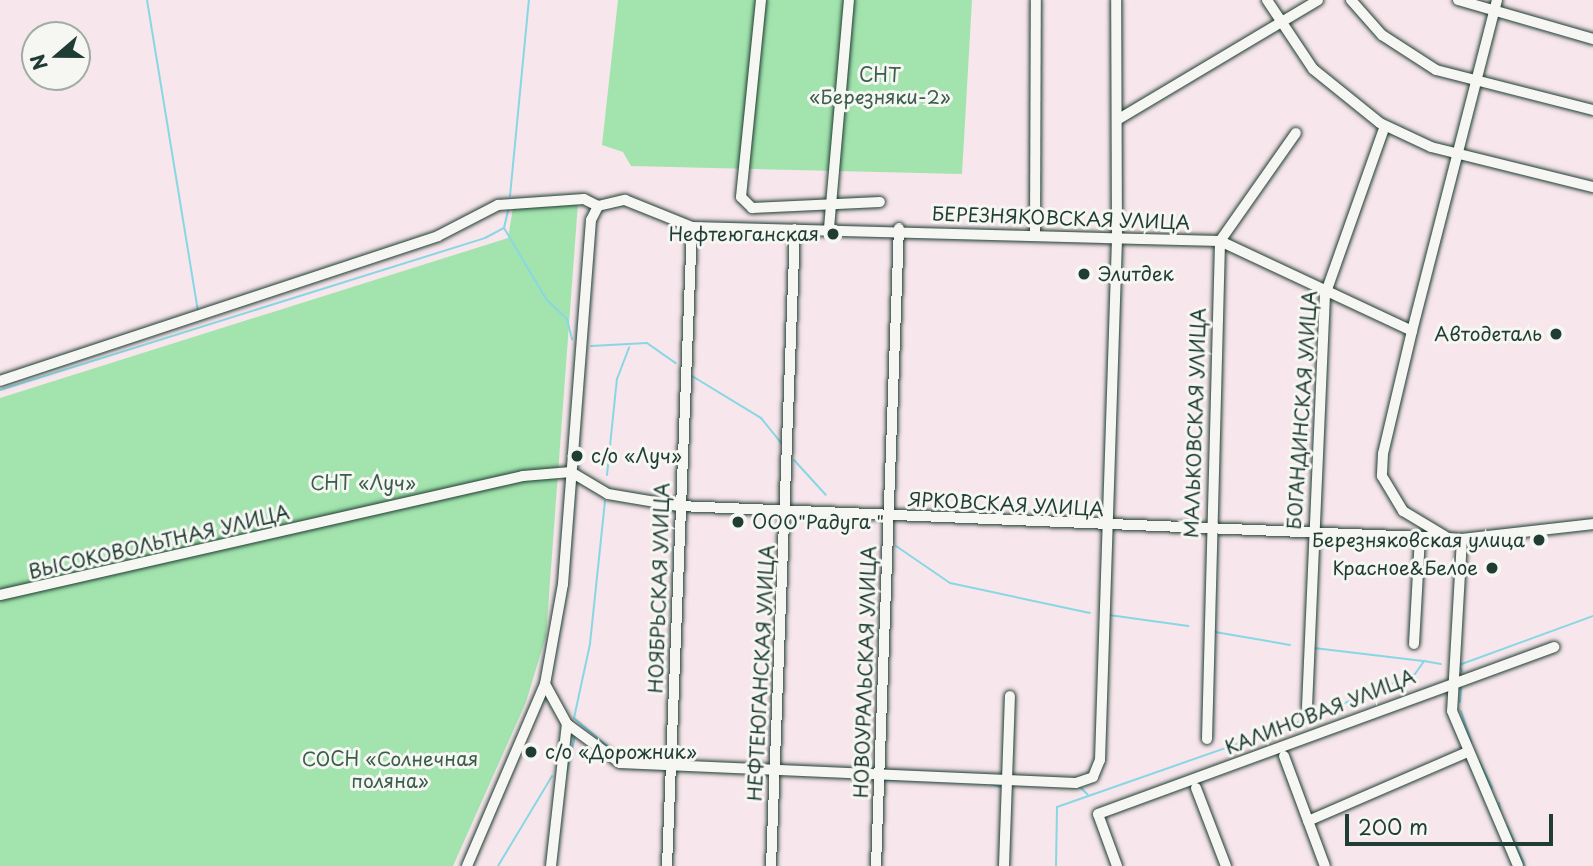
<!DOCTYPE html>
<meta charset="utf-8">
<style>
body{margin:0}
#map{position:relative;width:1593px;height:866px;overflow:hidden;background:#f7e6eb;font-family:"Playpen Sans",sans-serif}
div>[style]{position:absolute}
.green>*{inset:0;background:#a3e4ae}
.stream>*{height:2px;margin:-1px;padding:0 1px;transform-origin:1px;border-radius:1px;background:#88d7e4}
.roads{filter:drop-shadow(0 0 2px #1f3d34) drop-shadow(0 0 2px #1f3d34)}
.minor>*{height:10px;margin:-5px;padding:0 5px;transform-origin:5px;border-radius:5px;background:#f6f6f2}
.dots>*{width:19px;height:19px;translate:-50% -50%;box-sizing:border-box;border:4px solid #f6f6f2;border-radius:50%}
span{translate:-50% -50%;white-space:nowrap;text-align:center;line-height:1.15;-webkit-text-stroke:6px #f6f6f2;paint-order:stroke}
.park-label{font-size:19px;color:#395e4c}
.street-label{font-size:19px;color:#1f3d34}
.poi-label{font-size:19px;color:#1f3d34}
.right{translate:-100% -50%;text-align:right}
.left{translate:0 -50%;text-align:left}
.north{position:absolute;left:21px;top:21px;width:70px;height:70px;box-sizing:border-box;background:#f6f6f2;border:2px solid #a0aca6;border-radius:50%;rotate:250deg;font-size:19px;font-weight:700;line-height:28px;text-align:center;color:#1f3d34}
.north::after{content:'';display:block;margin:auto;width:24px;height:32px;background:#1f3d34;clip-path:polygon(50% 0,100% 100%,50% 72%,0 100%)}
.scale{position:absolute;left:1345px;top:814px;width:208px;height:32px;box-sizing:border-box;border:4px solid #1f3d34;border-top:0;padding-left:9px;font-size:21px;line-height:24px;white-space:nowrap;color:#1f3d34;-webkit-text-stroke:5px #f6f6f2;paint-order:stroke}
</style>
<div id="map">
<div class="green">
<i style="clip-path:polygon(618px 0,972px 0,962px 174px,631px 166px,623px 152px,602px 145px)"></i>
<i style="clip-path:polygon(578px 203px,546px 636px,526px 702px,453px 866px,0 866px,0 398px,508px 238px,513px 208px)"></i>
</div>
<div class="stream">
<i style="left:147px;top:0;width:314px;rotate:80.7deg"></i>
<i style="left:510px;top:196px;width:197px;rotate:-84.5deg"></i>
<i style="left:504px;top:228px;width:82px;rotate:59.4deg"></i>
<i style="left:546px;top:299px;width:29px;rotate:44deg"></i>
<i style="left:567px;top:319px;width:21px;rotate:76deg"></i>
<i style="left:591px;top:346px;width:56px;rotate:-3.1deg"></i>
<i style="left:647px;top:343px;width:35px;rotate:35deg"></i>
<i style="left:692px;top:376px;width:81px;rotate:31.3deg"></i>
<i style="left:761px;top:418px;width:32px;rotate:51deg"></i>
<i style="left:0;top:390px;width:508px;rotate:-17.4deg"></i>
<i style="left:485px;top:238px;width:21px;rotate:-28deg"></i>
<i style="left:504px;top:228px;width:18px;rotate:-77deg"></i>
<i style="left:794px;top:460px;width:47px;rotate:47.6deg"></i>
<i style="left:607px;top:475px;width:97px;rotate:-84.1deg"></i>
<i style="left:617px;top:379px;width:34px;rotate:-69deg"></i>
<i style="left:605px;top:501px;width:144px;rotate:96deg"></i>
<i style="left:590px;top:644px;width:76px;rotate:102.2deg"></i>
<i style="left:574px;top:718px;width:59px;rotate:40.2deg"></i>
<i style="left:619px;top:756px;width:29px;rotate:6deg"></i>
<i style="left:896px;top:546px;width:65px;rotate:34.4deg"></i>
<i style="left:950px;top:583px;width:143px;rotate:12.1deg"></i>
<i style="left:1109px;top:615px;width:80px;rotate:7.9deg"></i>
<i style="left:1215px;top:632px;width:76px;rotate:9.8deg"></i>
<i style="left:1314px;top:648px;width:110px;rotate:6.8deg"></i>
<i style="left:1462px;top:671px;width:7px;rotate:-117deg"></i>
<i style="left:1459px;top:665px;width:143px;rotate:-20.1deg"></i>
<i style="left:1460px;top:702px;width:16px;rotate:-86deg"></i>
<i style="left:1461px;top:711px;width:33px;rotate:72deg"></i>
<i style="left:1479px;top:761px;width:30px;rotate:64deg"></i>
<i style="left:566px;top:775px;width:40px;rotate:-77deg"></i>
<i style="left:886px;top:780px;width:12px"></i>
<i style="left:991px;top:784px;width:9px;rotate:18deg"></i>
<i style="left:1080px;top:787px;width:11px;rotate:45deg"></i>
<i style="left:1499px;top:803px;width:8px;rotate:83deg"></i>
<i style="left:1507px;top:826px;width:44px;rotate:65.8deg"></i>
<i style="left:498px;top:866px;width:105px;rotate:-59deg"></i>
<i style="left:1056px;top:866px;width:59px;rotate:-89deg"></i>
<i style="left:1057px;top:807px;width:251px;rotate:-19.3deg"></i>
<i style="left:1294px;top:724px;width:131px;rotate:-22.5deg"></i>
<i style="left:1415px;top:674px;width:16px;rotate:-55deg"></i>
<i style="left:1424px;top:661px;width:17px;rotate:10deg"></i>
</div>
<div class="roads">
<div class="minor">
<i style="left:761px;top:0;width:198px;rotate:95.8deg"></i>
<i style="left:741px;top:197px;width:16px;rotate:45deg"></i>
<i style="left:752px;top:208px;width:128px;rotate:-2.7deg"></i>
<i style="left:1267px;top:0;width:83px;rotate:56.3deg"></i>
<i style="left:1313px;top:69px;width:86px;rotate:38.9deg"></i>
<i style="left:1380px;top:123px;width:56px;rotate:25.2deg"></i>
<i style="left:1431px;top:147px;width:167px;rotate:13.9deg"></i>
<i style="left:1351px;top:0;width:47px;rotate:48.5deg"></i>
<i style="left:1382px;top:35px;width:64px;rotate:32.9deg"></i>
<i style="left:1436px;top:70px;width:162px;rotate:14.3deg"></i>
<i style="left:1458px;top:0;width:141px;rotate:16.1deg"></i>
<i style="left:1117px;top:120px;width:234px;rotate:-30.8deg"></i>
<i style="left:598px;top:206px;width:28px;rotate:-13deg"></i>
<i style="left:625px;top:200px;width:72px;rotate:21.9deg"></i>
<i style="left:692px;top:227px;width:528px;rotate:1.52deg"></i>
<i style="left:1220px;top:241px;width:212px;rotate:25.1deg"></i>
<i style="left:1412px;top:331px;width:126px;rotate:103.3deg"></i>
<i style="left:1383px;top:454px;width:22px;rotate:93deg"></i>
<i style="left:1382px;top:476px;width:41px;rotate:59deg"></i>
<i style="left:1403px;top:511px;width:52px;rotate:31deg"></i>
<i style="left:1448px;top:538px;width:14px;rotate:4deg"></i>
<i style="left:1462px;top:539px;width:132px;rotate:-6.5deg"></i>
<i style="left:829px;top:228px;width:229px;rotate:-85deg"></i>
<i style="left:1035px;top:236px;width:236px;rotate:-89.8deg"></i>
<i style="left:1412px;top:331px;width:342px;rotate:-75.6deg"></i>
<i style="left:0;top:381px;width:461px;rotate:-18.3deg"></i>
<i style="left:438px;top:236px;width:68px;rotate:-27.3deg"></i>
<i style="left:498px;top:205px;width:86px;rotate:-4deg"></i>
<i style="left:584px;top:199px;width:16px;rotate:27deg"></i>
<i style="left:571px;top:472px;width:43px;rotate:30.7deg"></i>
<i style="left:608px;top:494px;width:72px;rotate:9.6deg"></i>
<i style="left:679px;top:506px;width:768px;rotate:2.39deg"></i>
<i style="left:1462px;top:539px;width:172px;rotate:93.3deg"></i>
<i style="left:1452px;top:711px;width:168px;rotate:66.9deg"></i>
<i style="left:0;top:595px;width:536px;rotate:-12.82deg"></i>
<i style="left:523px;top:476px;width:48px;rotate:-4.8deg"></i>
<i style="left:1414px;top:644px;width:107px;rotate:-86.8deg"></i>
<i style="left:545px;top:684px;width:46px;rotate:61.2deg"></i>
<i style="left:567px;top:724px;width:66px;rotate:36.3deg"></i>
<i style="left:620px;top:763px;width:456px;rotate:2.5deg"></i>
<i style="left:1076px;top:783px;width:18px;rotate:-19deg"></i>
<i style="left:1093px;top:777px;width:18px;rotate:-68deg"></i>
<i style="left:1100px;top:760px;width:520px;rotate:-88.13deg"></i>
<i style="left:1117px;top:240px;width:240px;rotate:-90.2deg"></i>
<i style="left:1307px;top:707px;width:412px;rotate:-87.5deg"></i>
<i style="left:1325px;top:295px;width:179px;rotate:-70.5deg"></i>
<i style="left:1207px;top:739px;width:498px;rotate:-88.5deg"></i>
<i style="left:1220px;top:241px;width:132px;rotate:-54.9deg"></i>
<i style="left:1284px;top:756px;width:117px;rotate:69.6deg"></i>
<i style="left:1196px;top:788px;width:84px;rotate:69deg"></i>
<i style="left:1308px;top:821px;width:171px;rotate:-23.4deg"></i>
<i style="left:467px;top:866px;width:198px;rotate:-66.8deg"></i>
<i style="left:545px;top:684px;width:102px;rotate:-79.8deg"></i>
<i style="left:563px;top:584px;width:365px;rotate:-85.6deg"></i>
<i style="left:591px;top:220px;width:16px;rotate:-63deg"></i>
<i style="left:551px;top:866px;width:143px;rotate:-83.6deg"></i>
<i style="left:667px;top:866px;width:639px;rotate:-87.76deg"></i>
<i style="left:771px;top:866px;width:637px;rotate:-87.84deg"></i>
<i style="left:876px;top:866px;width:638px;rotate:-87.94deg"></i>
<i style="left:1004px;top:866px;width:170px;rotate:-88deg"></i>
<i style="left:1117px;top:866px;width:55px;rotate:-110.1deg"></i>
<i style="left:1098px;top:814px;width:486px;rotate:-20.1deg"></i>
</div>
</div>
<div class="dots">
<i style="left:833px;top:234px;background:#1f3d34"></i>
<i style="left:1084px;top:274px;background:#1f3d34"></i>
<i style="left:1556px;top:334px;background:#1f3d34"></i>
<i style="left:577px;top:456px;background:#1f3d34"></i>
<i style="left:738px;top:522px;background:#1f3d34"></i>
<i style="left:1539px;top:540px;background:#1f3d34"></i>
<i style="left:1492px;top:568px;background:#1f3d34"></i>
<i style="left:531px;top:752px;background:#1f3d34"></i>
</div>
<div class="park-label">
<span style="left:880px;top:86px">СНТ<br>«Березняки-2»</span>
<span style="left:363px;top:483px">СНТ «Луч»</span>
<span style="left:390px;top:770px">СОСН «Солнечная<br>поляна»</span>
</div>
<div class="street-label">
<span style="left:1061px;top:218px;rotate:2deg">БЕРЕЗНЯКОВСКАЯ УЛИЦА</span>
<span style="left:1302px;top:410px;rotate:-86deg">БОГАНДИНСКАЯ УЛИЦА</span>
<span style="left:1195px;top:423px;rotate:-88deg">МАЛЬКОВСКАЯ УЛИЦА</span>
<span style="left:1006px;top:504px;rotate:3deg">ЯРКОВСКАЯ УЛИЦА</span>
<span style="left:159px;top:542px;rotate:-13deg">ВЫСОКОВОЛЬТНАЯ УЛИЦА</span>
<span style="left:659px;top:588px;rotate:-88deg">НОЯБРЬСКАЯ УЛИЦА</span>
<span style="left:865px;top:672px;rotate:-88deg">НОВОУРАЛЬСКАЯ УЛИЦА</span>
<span style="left:761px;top:673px;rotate:-87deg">НЕФТЕЮГАНСКАЯ УЛИЦА</span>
<span style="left:1320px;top:712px;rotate:-21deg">КАЛИНОВАЯ УЛИЦА</span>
</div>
<div class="poi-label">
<span class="right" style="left:819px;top:234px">Нефтеюганская</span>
<span class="left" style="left:1098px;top:274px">Элитдек</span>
<span class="right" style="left:1542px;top:334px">Автодеталь</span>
<span class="left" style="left:591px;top:456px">с/о «Луч»</span>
<span class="left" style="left:752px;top:522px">ООО"Радуга "</span>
<span class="right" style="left:1525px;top:540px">Березняковская улица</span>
<span class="right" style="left:1478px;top:568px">Красное&amp;Белое</span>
<span class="left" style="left:545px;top:752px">с/о «Дорожник»</span>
</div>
<div class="north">N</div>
<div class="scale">200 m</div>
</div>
